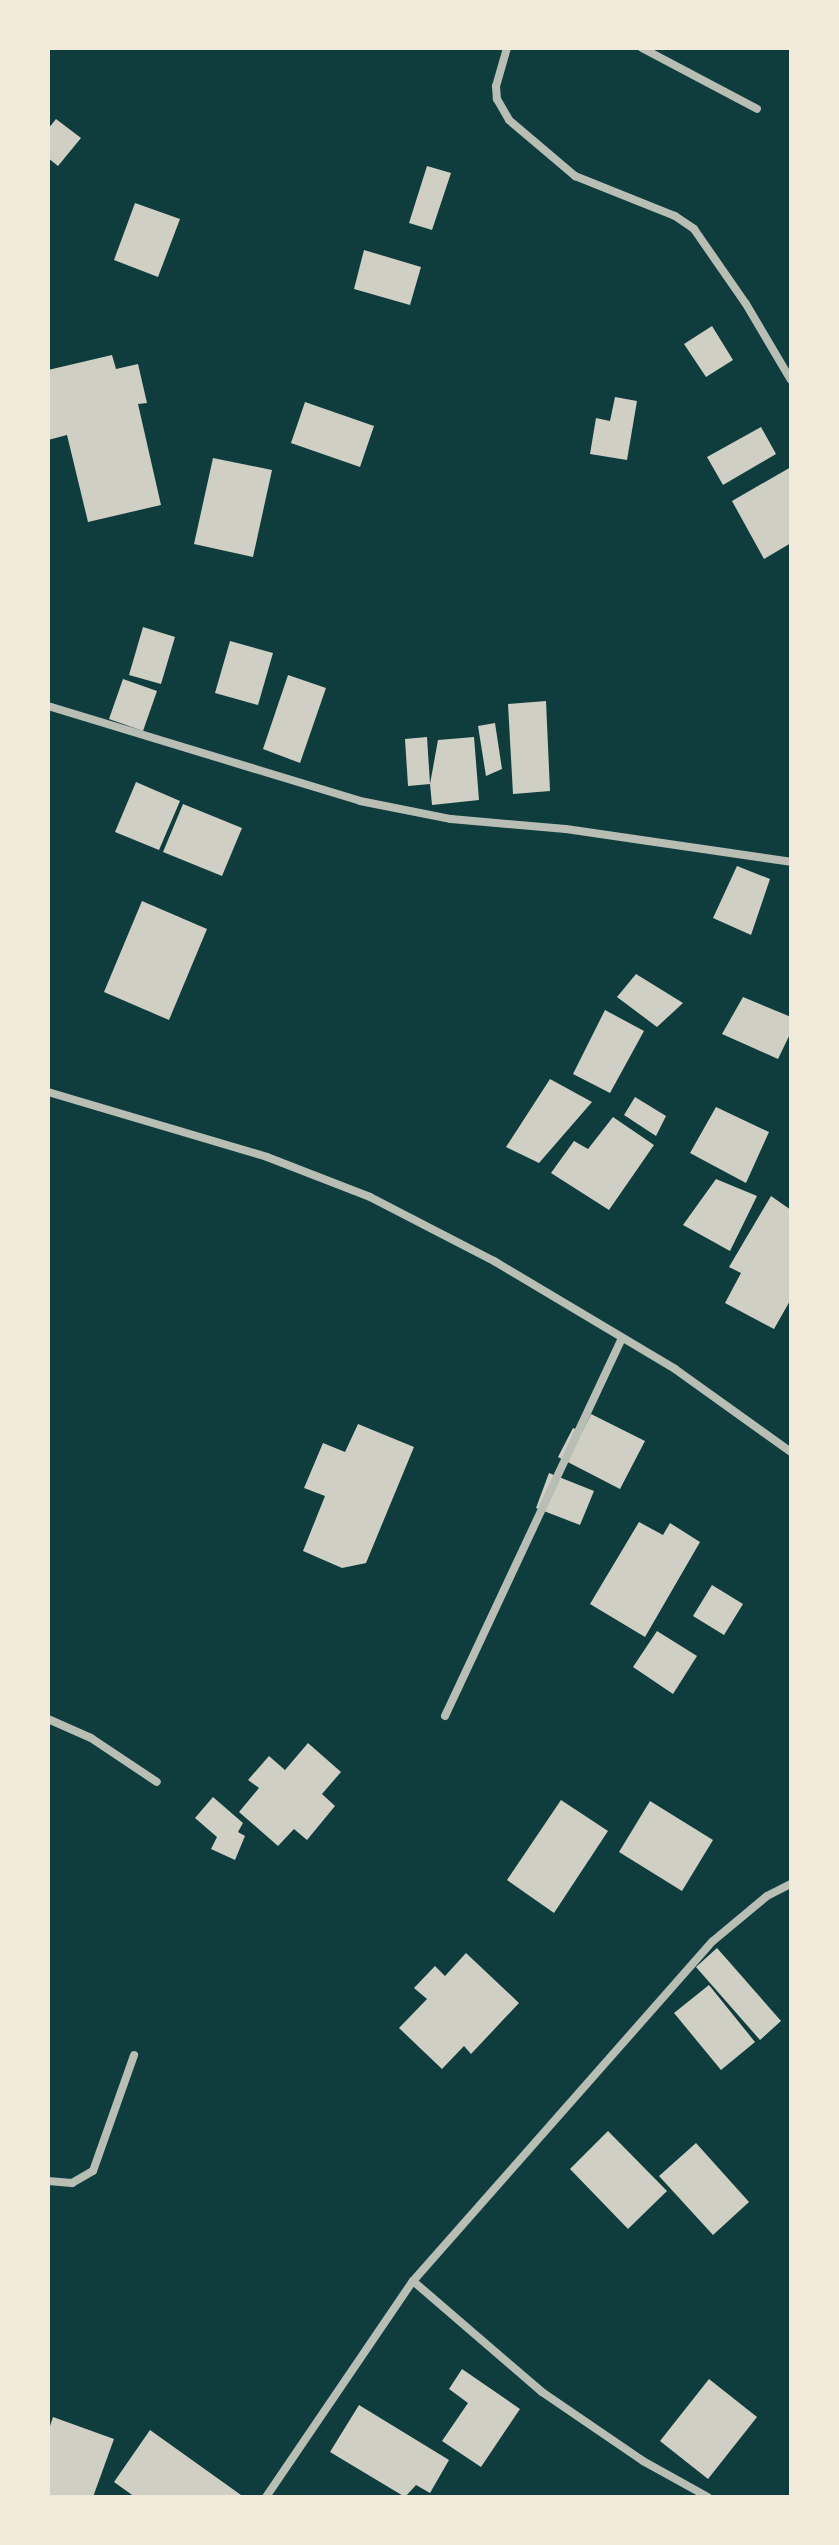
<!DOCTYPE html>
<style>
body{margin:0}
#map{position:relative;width:839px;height:2545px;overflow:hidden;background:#0f3d3e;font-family:"IBM Plex Serif",serif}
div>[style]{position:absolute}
.building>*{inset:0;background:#cfcfc3}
.minor>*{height:8px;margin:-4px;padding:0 4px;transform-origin:4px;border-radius:4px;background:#b8beb3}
span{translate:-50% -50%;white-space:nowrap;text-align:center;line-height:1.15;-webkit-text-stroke:7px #f1e9da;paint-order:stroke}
.frame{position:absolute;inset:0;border:50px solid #f1e9da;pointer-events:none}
</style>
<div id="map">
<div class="building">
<i style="clip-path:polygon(56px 119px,81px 138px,58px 166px,48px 158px,48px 129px)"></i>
<i style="clip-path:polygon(427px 166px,451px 173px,432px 230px,409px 223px)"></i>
<i style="clip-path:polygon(135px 203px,180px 219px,158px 277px,114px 260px)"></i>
<i style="clip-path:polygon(364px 250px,421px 267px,410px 305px,354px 289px)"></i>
<i style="clip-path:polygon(712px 326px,733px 360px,706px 377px,684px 344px)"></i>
<i style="clip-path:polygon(112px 355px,116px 369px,138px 364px,147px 403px,138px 404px,161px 505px,88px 522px,67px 435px,48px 440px,48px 370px)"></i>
<i style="clip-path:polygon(615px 397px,637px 401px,627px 460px,590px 454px,596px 418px,610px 421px)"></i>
<i style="clip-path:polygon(305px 402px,374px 426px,360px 467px,291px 443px)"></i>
<i style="clip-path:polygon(761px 427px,776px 454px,723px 485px,707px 457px)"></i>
<i style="clip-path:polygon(213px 458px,272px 470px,253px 557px,194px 544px)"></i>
<i style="clip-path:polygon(791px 467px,791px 543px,764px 559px,732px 501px)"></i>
<i style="clip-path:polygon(143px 627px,175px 637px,161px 684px,129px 675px)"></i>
<i style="clip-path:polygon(230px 641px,273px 653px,258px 705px,215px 693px)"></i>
<i style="clip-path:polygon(288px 675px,326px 688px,300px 763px,263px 749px)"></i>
<i style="clip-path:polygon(123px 679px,157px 691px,143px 731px,109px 719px)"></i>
<i style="clip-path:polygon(546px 701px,550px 791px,513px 794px,508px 704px)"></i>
<i style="clip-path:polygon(495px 723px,502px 769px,486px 776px,478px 726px)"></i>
<i style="clip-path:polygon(427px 737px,430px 784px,408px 786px,405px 739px)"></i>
<i style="clip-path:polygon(474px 737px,479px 800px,432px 805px,430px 784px,438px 740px)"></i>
<i style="clip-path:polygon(136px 782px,180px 801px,159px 850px,115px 832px)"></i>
<i style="clip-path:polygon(183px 804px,242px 828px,222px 876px,163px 852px)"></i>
<i style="clip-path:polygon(737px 866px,770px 879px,751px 935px,713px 918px)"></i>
<i style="clip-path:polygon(142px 901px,207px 929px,169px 1020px,104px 992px)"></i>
<i style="clip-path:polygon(636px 974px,683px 1003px,657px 1027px,617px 997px)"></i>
<i style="clip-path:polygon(743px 997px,791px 1017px,791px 1032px,778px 1059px,722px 1034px)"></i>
<i style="clip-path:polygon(605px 1010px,644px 1031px,610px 1093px,573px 1074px)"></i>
<i style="clip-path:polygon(550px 1079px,592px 1102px,539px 1163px,506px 1147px)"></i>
<i style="clip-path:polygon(635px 1097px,666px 1116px,656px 1136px,624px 1115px)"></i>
<i style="clip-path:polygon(716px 1107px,769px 1132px,746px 1183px,690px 1153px)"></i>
<i style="clip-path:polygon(613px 1117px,654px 1145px,609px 1210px,551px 1173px,574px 1141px,588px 1149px)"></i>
<i style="clip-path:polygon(716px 1179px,757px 1196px,730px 1251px,683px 1225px)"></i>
<i style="clip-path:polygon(771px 1196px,791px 1210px,791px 1299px,774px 1329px,725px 1303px,741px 1273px,729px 1267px)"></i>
<i style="clip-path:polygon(591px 1414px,645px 1441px,620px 1489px,558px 1457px,573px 1428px,582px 1432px)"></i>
<i style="clip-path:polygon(358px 1424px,414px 1447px,366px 1563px,342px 1568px,303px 1551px,325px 1496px,304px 1488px,323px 1443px,345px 1452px)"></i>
<i style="clip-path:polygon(549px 1473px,594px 1491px,580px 1525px,536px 1508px)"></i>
<i style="clip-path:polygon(639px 1522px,663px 1535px,670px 1523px,700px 1542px,645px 1637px,590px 1604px)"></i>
<i style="clip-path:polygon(712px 1585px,743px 1604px,724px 1635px,693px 1616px)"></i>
<i style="clip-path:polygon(657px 1631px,697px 1656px,673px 1694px,633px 1667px)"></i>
<i style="clip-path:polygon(308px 1743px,341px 1772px,322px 1794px,335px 1806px,307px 1840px,294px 1829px,278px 1846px,239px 1812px,259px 1788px,248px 1780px,269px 1756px,285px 1770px)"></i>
<i style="clip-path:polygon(213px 1797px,243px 1823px,238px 1832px,245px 1836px,235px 1860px,211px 1849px,217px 1837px,195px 1818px)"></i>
<i style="clip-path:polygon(561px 1800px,608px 1831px,554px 1913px,507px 1880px)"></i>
<i style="clip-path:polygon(650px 1801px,713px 1840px,682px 1891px,619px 1852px)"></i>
<i style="clip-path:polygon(717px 1948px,781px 2021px,760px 2040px,696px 1967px)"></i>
<i style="clip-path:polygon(466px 1953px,519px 2003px,471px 2054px,464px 2046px,442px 2069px,399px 2028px,427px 1999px,414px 1988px,435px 1966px,445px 1976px)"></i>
<i style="clip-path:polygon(709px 1985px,755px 2042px,721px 2070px,674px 2013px)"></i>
<i style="clip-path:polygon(608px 2131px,667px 2191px,628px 2229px,570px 2169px)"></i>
<i style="clip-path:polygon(696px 2143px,749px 2202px,713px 2235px,659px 2176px)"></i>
<i style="clip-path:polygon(462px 2369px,520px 2409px,481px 2467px,442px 2441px,468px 2403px,449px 2389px)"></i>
<i style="clip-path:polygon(709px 2379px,757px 2417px,708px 2479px,660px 2441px)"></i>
<i style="clip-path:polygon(359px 2405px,449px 2460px,430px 2493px,416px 2485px,405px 2497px,330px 2452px)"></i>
<i style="clip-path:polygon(53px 2417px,114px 2439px,93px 2497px,48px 2497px,48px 2432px)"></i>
<i style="clip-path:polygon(150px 2430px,241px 2495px,239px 2497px,135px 2497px,114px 2482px)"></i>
</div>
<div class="minor">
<i style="left:507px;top:48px;width:40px;rotate:106deg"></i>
<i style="left:496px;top:86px;width:13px;rotate:86deg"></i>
<i style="left:497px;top:99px;width:24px;rotate:60deg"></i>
<i style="left:509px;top:120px;width:87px;rotate:40.3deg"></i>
<i style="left:575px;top:176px;width:108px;rotate:21.8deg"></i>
<i style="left:675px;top:216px;width:23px;rotate:34deg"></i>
<i style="left:694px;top:229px;width:91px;rotate:55.3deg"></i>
<i style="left:746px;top:304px;width:88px;rotate:59.4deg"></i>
<i style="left:642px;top:48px;width:130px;rotate:27.9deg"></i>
<i style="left:48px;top:706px;width:326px;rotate:16.9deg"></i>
<i style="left:360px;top:801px;width:93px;rotate:11.2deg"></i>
<i style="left:451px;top:819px;width:115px;rotate:5deg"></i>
<i style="left:566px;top:829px;width:227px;rotate:8.3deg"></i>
<i style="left:48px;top:1092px;width:228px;rotate:16.5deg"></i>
<i style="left:267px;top:1157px;width:110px;rotate:21.2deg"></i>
<i style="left:370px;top:1197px;width:140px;rotate:27.3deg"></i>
<i style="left:494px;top:1261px;width:211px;rotate:30.8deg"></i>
<i style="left:675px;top:1369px;width:143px;rotate:35.6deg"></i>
<i style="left:445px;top:1716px;width:416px;rotate:-64.9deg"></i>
<i style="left:48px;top:1719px;width:47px;rotate:23.8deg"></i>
<i style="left:91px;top:1738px;width:79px;rotate:33.7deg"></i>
<i style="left:48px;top:2181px;width:24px;rotate:5deg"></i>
<i style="left:72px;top:2183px;width:24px;rotate:-30deg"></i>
<i style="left:93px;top:2171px;width:123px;rotate:-70.5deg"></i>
<i style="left:413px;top:2281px;width:170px;rotate:40.7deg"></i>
<i style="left:542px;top:2392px;width:122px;rotate:34.3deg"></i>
<i style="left:643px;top:2461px;width:74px;rotate:29deg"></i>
<i style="left:266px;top:2497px;width:261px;rotate:-55.8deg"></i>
<i style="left:413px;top:2281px;width:453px;rotate:-48.6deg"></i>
<i style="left:713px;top:1941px;width:70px;rotate:-39.8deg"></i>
<i style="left:767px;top:1896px;width:27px;rotate:-27deg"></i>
</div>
<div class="frame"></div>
</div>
